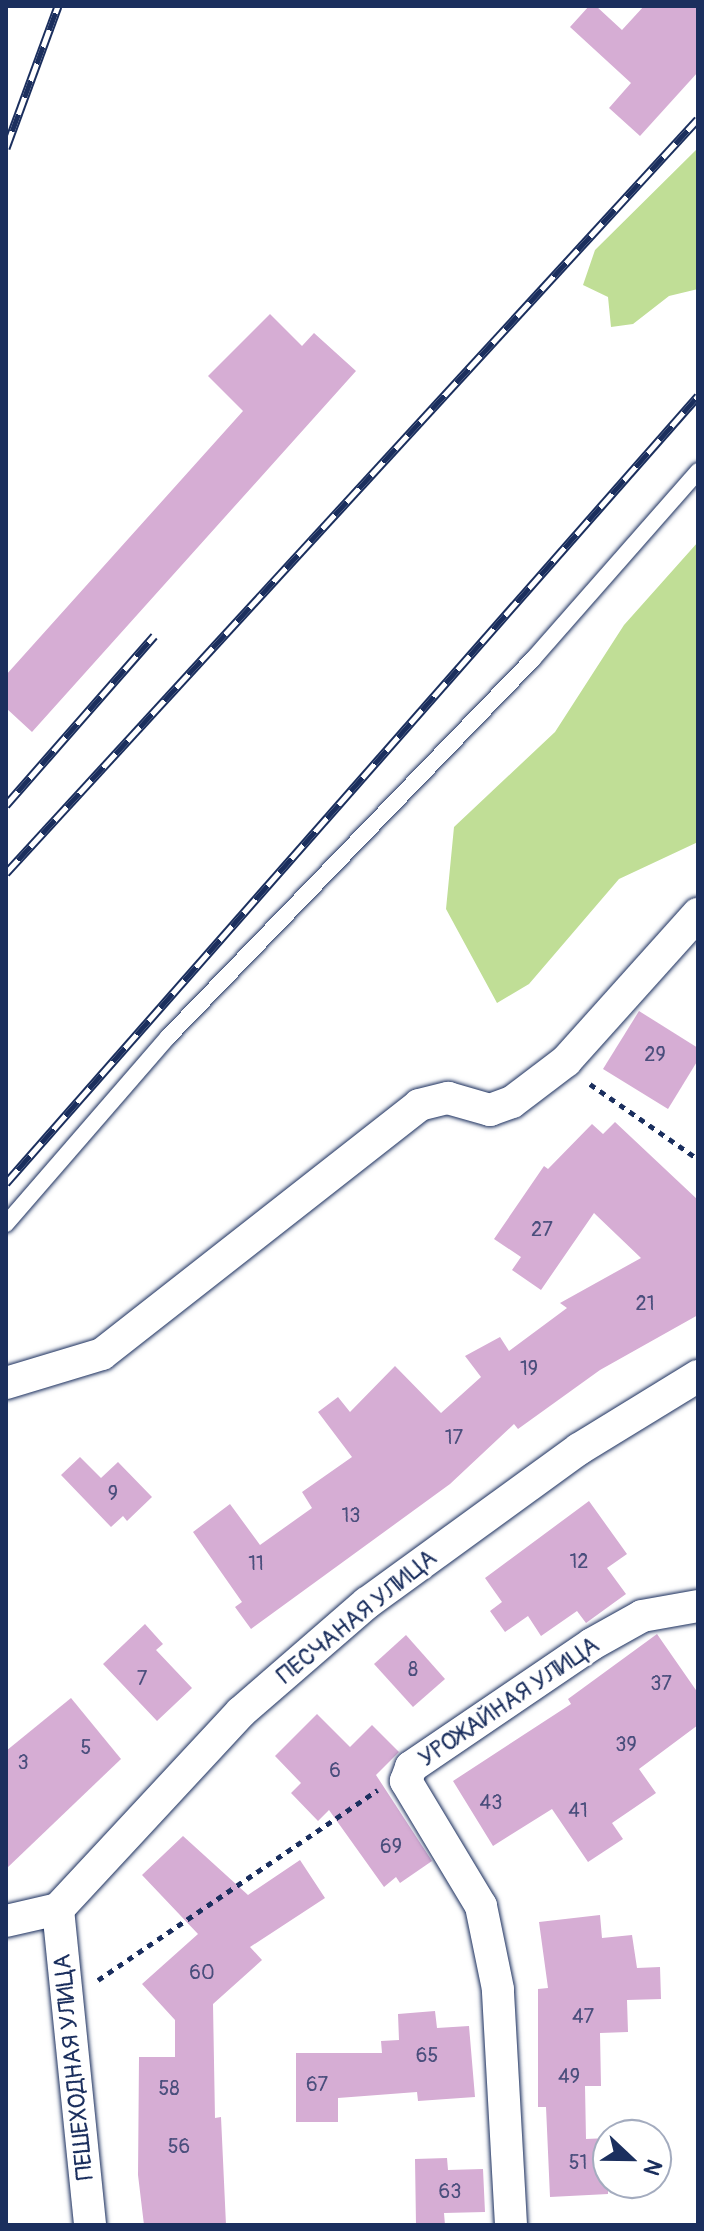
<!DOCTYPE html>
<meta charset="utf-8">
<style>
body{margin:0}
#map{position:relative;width:704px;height:2231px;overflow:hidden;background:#fff;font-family:Pangolin,sans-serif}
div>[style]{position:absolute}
.green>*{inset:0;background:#c0de96}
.building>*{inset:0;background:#d6add4}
.path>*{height:5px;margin-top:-2.5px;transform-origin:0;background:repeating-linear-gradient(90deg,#1b2f5e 0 6px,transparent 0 12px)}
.roads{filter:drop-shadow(0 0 2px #1b2f5e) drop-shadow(0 0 2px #1b2f5e)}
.service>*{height:16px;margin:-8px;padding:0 8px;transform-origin:8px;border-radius:8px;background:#fff}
.minor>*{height:32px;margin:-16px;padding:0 16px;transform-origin:16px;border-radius:16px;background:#fff}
.rail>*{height:9px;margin-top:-4.5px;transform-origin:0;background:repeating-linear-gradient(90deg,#fff 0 18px,#1b2f5e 0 36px);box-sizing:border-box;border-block:2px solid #1b2f5e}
span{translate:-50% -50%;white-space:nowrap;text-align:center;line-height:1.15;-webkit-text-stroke:6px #fff;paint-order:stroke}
.number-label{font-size:20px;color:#4a4e7c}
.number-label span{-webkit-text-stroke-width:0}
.street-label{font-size:24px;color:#1b2f5e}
.frame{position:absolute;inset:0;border:8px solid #1b2f5e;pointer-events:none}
.north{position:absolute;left:592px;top:2119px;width:80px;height:80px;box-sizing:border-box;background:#fff;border:2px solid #a4acbf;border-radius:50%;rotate:112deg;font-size:22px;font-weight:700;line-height:32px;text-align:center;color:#1b2f5e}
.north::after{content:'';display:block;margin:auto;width:28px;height:36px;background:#1b2f5e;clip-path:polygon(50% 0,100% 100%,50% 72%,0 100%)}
</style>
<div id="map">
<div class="green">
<i style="clip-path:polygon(698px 148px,698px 289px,669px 296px,633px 324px,611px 327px,608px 297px,583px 285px,595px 250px)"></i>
<i style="clip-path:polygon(698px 542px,698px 842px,619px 879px,529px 984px,497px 1003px,446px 909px,454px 827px,555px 732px,624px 625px)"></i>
</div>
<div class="building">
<i style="clip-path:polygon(589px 6px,596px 6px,622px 30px,644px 6px,698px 6px,698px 72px,640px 136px,609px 108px,631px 83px,570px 27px)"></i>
<i style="clip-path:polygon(270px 314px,302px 346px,314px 333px,356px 371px,32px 732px,6px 708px,6px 675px,243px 411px,208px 376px)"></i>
<i style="clip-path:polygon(639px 1011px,698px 1048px,698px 1060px,668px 1109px,603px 1069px)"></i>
<i style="clip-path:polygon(615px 1122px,698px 1200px,698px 1315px,600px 1370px,518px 1429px,514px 1424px,450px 1484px,251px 1629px,235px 1607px,242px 1602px,193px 1532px,230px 1504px,260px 1545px,312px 1508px,302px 1492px,352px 1457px,318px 1412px,338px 1397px,350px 1412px,395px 1366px,441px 1413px,481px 1377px,465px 1356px,500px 1337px,509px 1351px,567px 1308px,560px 1303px,641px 1258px,594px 1213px,541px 1290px,512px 1270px,521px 1257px,494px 1239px,544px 1166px,548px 1169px,592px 1124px,603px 1134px)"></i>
<i style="clip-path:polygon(80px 1457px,101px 1478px,118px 1462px,152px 1497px,127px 1521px,123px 1516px,111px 1527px,61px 1475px)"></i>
<i style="clip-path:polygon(589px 1501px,627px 1554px,607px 1568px,626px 1594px,586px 1623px,577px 1611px,541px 1636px,528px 1616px,505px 1632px,490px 1611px,502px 1602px,485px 1578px)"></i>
<i style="clip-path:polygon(145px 1624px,163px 1644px,156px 1650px,192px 1688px,157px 1721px,103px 1664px)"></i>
<i style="clip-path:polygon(657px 1634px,698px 1693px,698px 1725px,639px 1769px,656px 1793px,612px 1823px,623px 1839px,588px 1862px,552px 1809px,493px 1846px,453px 1781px,571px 1704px,568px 1699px)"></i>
<i style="clip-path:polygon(406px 1635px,445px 1679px,413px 1707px,374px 1664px)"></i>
<i style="clip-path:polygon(71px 1698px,121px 1759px,6px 1869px,6px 1751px)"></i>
<i style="clip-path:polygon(317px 1714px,350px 1747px,372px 1725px,399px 1752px,376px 1775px,432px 1861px,400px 1883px,396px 1877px,384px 1887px,329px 1810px,318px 1821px,291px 1793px,301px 1783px,275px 1756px)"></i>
<i style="clip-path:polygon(183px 1836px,248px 1895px,300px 1860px,325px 1898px,250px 1947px,262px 1960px,213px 2004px,215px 2118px,221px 2117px,226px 2225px,144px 2225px,138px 2175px,139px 2057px,175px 2057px,175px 2020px,142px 1984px,198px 1934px,142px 1875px)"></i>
<i style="clip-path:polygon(600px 1915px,602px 1938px,632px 1935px,637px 1968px,660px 1967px,661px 1999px,627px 2000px,628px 2032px,600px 2033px,601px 2086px,585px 2086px,586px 2139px,608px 2138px,608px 2194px,550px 2197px,546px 2107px,538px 2107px,538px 1989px,548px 1988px,539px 1922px)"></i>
<i style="clip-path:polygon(435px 2011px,437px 2028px,469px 2026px,475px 2097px,418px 2101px,417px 2092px,338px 2098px,338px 2122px,296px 2122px,296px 2053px,382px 2053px,381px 2041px,399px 2040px,398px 2014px)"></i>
<i style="clip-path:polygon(447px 2158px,448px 2170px,483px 2169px,485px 2212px,444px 2213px,445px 2225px,416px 2225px,415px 2159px)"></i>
</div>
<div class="path">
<i style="left:590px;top:1084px;width:131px;rotate:34.8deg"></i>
<i style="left:98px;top:1980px;width:338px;rotate:-34.2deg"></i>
</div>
<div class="roads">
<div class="service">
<i style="left:6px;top:1224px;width:247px;rotate:-49.1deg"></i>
<i style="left:168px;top:1037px;width:525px;rotate:-46deg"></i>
<i style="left:533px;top:659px;width:250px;rotate:-48.7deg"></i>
</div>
<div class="minor">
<i style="left:6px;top:1383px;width:100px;rotate:-16.8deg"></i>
<i style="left:102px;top:1354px;width:403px;rotate:-38.1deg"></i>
<i style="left:419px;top:1105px;width:30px;rotate:-14deg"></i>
<i style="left:448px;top:1098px;width:44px;rotate:15.9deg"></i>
<i style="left:490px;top:1110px;width:23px;rotate:-20deg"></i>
<i style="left:512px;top:1102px;width:68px;rotate:-37.2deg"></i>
<i style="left:566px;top:1061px;width:198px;rotate:-48.1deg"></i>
<i style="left:58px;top:1909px;width:318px;rotate:84.2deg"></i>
<i style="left:6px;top:1921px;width:53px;rotate:-13deg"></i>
<i style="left:58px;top:1909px;width:269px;rotate:-47.1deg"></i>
<i style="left:241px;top:1712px;width:167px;rotate:-40.9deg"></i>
<i style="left:367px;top:1603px;width:262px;rotate:-36deg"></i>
<i style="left:579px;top:1449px;width:140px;rotate:-31.5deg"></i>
<i style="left:511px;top:2225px;width:236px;rotate:-93.2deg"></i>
<i style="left:498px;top:1989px;width:85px;rotate:-101.6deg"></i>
<i style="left:481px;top:1906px;width:146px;rotate:-121deg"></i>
<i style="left:406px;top:1781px;width:15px;rotate:-70deg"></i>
<i style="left:411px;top:1767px;width:219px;rotate:-34.2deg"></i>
<i style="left:592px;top:1644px;width:57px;rotate:-29.2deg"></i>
<i style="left:642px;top:1616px;width:57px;rotate:-10.1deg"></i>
</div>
</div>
<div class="rail">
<i style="left:6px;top:148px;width:151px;rotate:-69.9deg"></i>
<i style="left:6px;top:805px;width:225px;rotate:-48.8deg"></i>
<i style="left:6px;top:873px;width:1023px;rotate:-47.46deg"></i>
<i style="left:6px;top:1183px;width:1048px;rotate:-48.68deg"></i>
</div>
<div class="number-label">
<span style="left:655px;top:1054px">29</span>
<span style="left:542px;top:1229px">27</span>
<span style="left:645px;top:1303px">21</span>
<span style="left:529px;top:1368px">19</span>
<span style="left:454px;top:1437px">17</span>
<span style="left:113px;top:1493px">9</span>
<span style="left:351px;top:1515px">13</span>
<span style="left:579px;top:1561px">12</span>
<span style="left:256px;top:1563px">11</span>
<span style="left:413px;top:1669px">8</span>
<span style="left:142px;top:1678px">7</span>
<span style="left:661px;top:1683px">37</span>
<span style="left:626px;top:1744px">39</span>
<span style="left:86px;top:1747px">5</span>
<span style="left:23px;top:1762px">3</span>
<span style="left:335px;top:1770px">6</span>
<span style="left:491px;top:1802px">43</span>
<span style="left:578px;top:1810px">41</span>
<span style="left:391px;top:1846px">69</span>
<span style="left:202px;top:1972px">60</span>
<span style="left:583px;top:2016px">47</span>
<span style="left:427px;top:2055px">65</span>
<span style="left:569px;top:2076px">49</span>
<span style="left:317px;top:2084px">67</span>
<span style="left:169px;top:2088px">58</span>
<span style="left:179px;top:2146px">56</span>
<span style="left:578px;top:2162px">51</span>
<span style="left:450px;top:2191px">63</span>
</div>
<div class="street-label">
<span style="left:357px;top:1617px;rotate:-39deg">ПЕСЧАНАЯ УЛИЦА</span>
<span style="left:509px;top:1702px;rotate:-34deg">УРОЖАЙНАЯ УЛИЦА</span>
<span style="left:74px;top:2067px;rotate:-96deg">ПЕШЕХОДНАЯ УЛИЦА</span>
</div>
<div class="frame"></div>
<div class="north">N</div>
</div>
